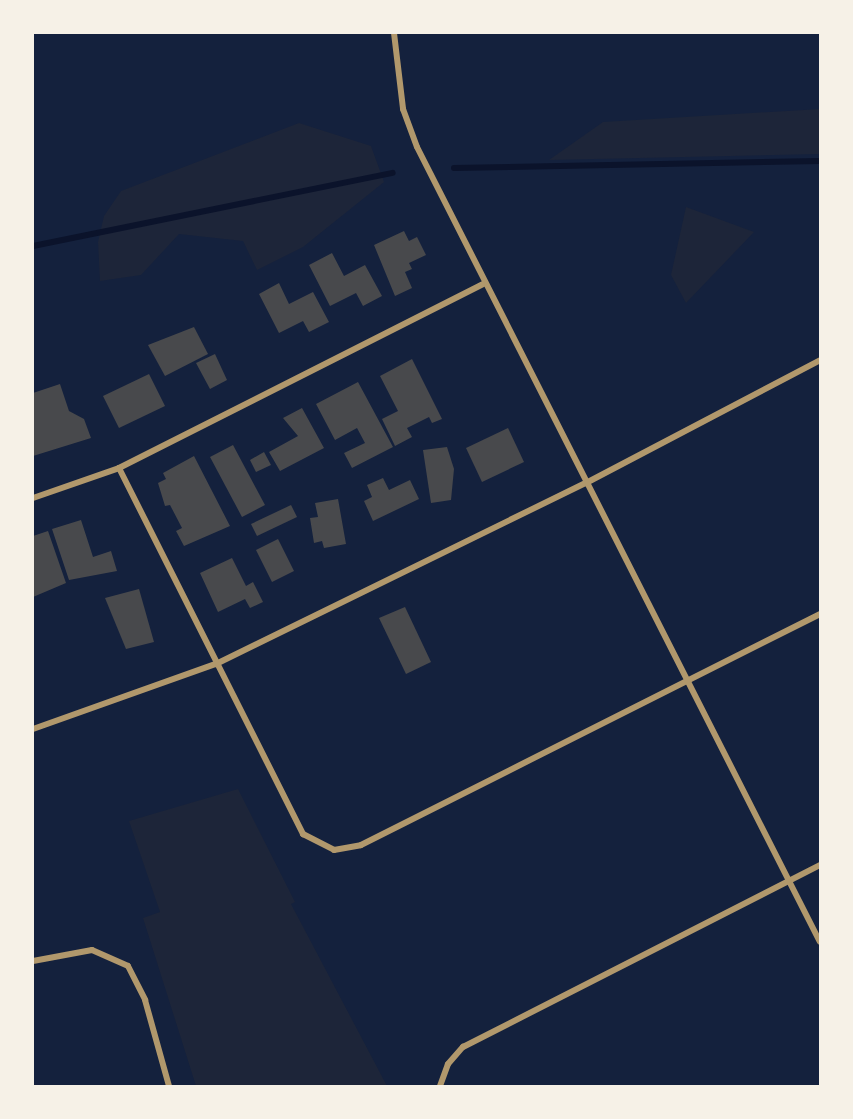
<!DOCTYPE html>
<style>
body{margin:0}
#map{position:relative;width:853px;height:1119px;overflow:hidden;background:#14213d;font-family:"Open Sans",sans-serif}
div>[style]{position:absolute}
.green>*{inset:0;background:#1d2539}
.stream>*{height:6px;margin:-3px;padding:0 3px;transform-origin:3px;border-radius:3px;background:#0b132b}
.building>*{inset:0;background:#48494c}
.minor>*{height:6px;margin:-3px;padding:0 3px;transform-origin:3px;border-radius:3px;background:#b1986c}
span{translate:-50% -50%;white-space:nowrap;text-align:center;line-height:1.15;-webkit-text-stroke:6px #f6f1e7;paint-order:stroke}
.frame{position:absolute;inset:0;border:34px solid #f6f1e7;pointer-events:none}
</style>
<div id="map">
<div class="green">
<i style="clip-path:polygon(820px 109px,820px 154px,549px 160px,603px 122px)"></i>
<i style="clip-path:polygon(299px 123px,371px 146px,384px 182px,303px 247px,257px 270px,243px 241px,179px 234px,141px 275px,100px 281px,98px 242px,104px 216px,121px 191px)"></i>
<i style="clip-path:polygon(686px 207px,754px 232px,686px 303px,671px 275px)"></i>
<i style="clip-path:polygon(238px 789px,295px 902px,291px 904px,387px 1086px,196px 1086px,143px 918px,160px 912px,129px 821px)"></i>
</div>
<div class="stream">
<i style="left:454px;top:168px;width:366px;rotate:-1.1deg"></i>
<i style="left:33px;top:246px;width:367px;rotate:-11.5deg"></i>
</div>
<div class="building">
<i style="clip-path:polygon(404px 231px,409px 241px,417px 237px,426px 255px,409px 263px,412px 269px,405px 272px,412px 288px,395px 296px,374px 245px)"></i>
<i style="clip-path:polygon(332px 253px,344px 276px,365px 265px,382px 296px,363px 306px,356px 293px,330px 306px,309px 265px)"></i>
<i style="clip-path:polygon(279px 283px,289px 304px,313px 292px,329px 322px,309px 332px,303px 321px,279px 333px,259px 294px)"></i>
<i style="clip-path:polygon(194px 327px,208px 354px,165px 376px,148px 345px)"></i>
<i style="clip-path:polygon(215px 354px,227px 380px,210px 389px,196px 363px)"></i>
<i style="clip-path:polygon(412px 359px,442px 419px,432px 423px,429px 417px,407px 428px,412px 437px,395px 446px,382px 419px,398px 411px,380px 376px)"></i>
<i style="clip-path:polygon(149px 374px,165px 406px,119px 428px,103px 396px)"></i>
<i style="clip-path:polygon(358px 382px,393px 447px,352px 468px,344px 453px,365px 443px,357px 428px,335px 440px,316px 404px)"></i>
<i style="clip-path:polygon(60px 384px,69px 411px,84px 419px,91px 438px,33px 456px,33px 393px)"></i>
<i style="clip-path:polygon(302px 408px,324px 448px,280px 471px,269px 452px,298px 436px,283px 418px)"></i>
<i style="clip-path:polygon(508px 428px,524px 462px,482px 482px,466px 448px)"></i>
<i style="clip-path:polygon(233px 445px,265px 505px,242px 517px,210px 457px)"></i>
<i style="clip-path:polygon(447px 447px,454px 469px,451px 500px,431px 503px,423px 450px)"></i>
<i style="clip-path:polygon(264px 452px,271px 465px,256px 472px,250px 460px)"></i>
<i style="clip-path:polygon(194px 456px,230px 526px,184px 546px,176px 531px,182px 528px,170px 505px,165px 506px,158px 483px,166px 479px,163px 473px)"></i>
<i style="clip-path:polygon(383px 478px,389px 490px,410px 480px,419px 499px,373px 521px,364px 501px,372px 497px,367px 485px)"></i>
<i style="clip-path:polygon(338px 499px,346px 544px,324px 548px,322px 541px,314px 543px,310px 518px,318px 517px,315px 503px)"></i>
<i style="clip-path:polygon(291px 505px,297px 517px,257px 536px,251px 524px)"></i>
<i style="clip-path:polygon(81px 520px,93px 557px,111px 551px,117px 571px,69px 580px,52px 529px)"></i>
<i style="clip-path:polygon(48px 531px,66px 583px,33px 597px,33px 536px)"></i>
<i style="clip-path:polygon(278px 539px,294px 571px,272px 582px,256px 550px)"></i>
<i style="clip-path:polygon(232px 558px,246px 586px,253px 582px,263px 602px,250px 608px,245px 599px,218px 612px,200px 573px)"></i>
<i style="clip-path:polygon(139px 589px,154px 642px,126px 649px,105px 598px)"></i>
<i style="clip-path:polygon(405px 607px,431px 662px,406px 674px,379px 618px)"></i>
</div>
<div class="minor">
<i style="left:394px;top:33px;width:77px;rotate:83.2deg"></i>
<i style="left:403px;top:109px;width:40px;rotate:69.8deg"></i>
<i style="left:417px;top:147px;width:891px;rotate:63.12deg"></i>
<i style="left:119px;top:468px;width:410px;rotate:63.3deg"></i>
<i style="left:303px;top:834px;width:35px;rotate:27deg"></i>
<i style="left:334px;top:850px;width:27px;rotate:-10deg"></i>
<i style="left:361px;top:845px;width:514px;rotate:-26.71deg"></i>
<i style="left:33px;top:498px;width:91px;rotate:-19.2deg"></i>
<i style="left:119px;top:468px;width:408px;rotate:-26.8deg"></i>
<i style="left:33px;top:729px;width:194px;rotate:-19.6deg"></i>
<i style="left:216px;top:664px;width:412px;rotate:-26.1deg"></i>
<i style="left:586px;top:483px;width:264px;rotate:-27.7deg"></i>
<i style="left:33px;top:961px;width:60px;rotate:-10.6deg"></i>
<i style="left:92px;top:950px;width:39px;rotate:24deg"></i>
<i style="left:128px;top:966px;width:38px;rotate:63deg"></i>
<i style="left:145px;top:1000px;width:89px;rotate:74.4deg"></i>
<i style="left:440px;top:1086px;width:23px;rotate:-70deg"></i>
<i style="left:448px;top:1064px;width:23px;rotate:-49deg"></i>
<i style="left:463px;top:1047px;width:401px;rotate:-27deg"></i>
</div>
<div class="frame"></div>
</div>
